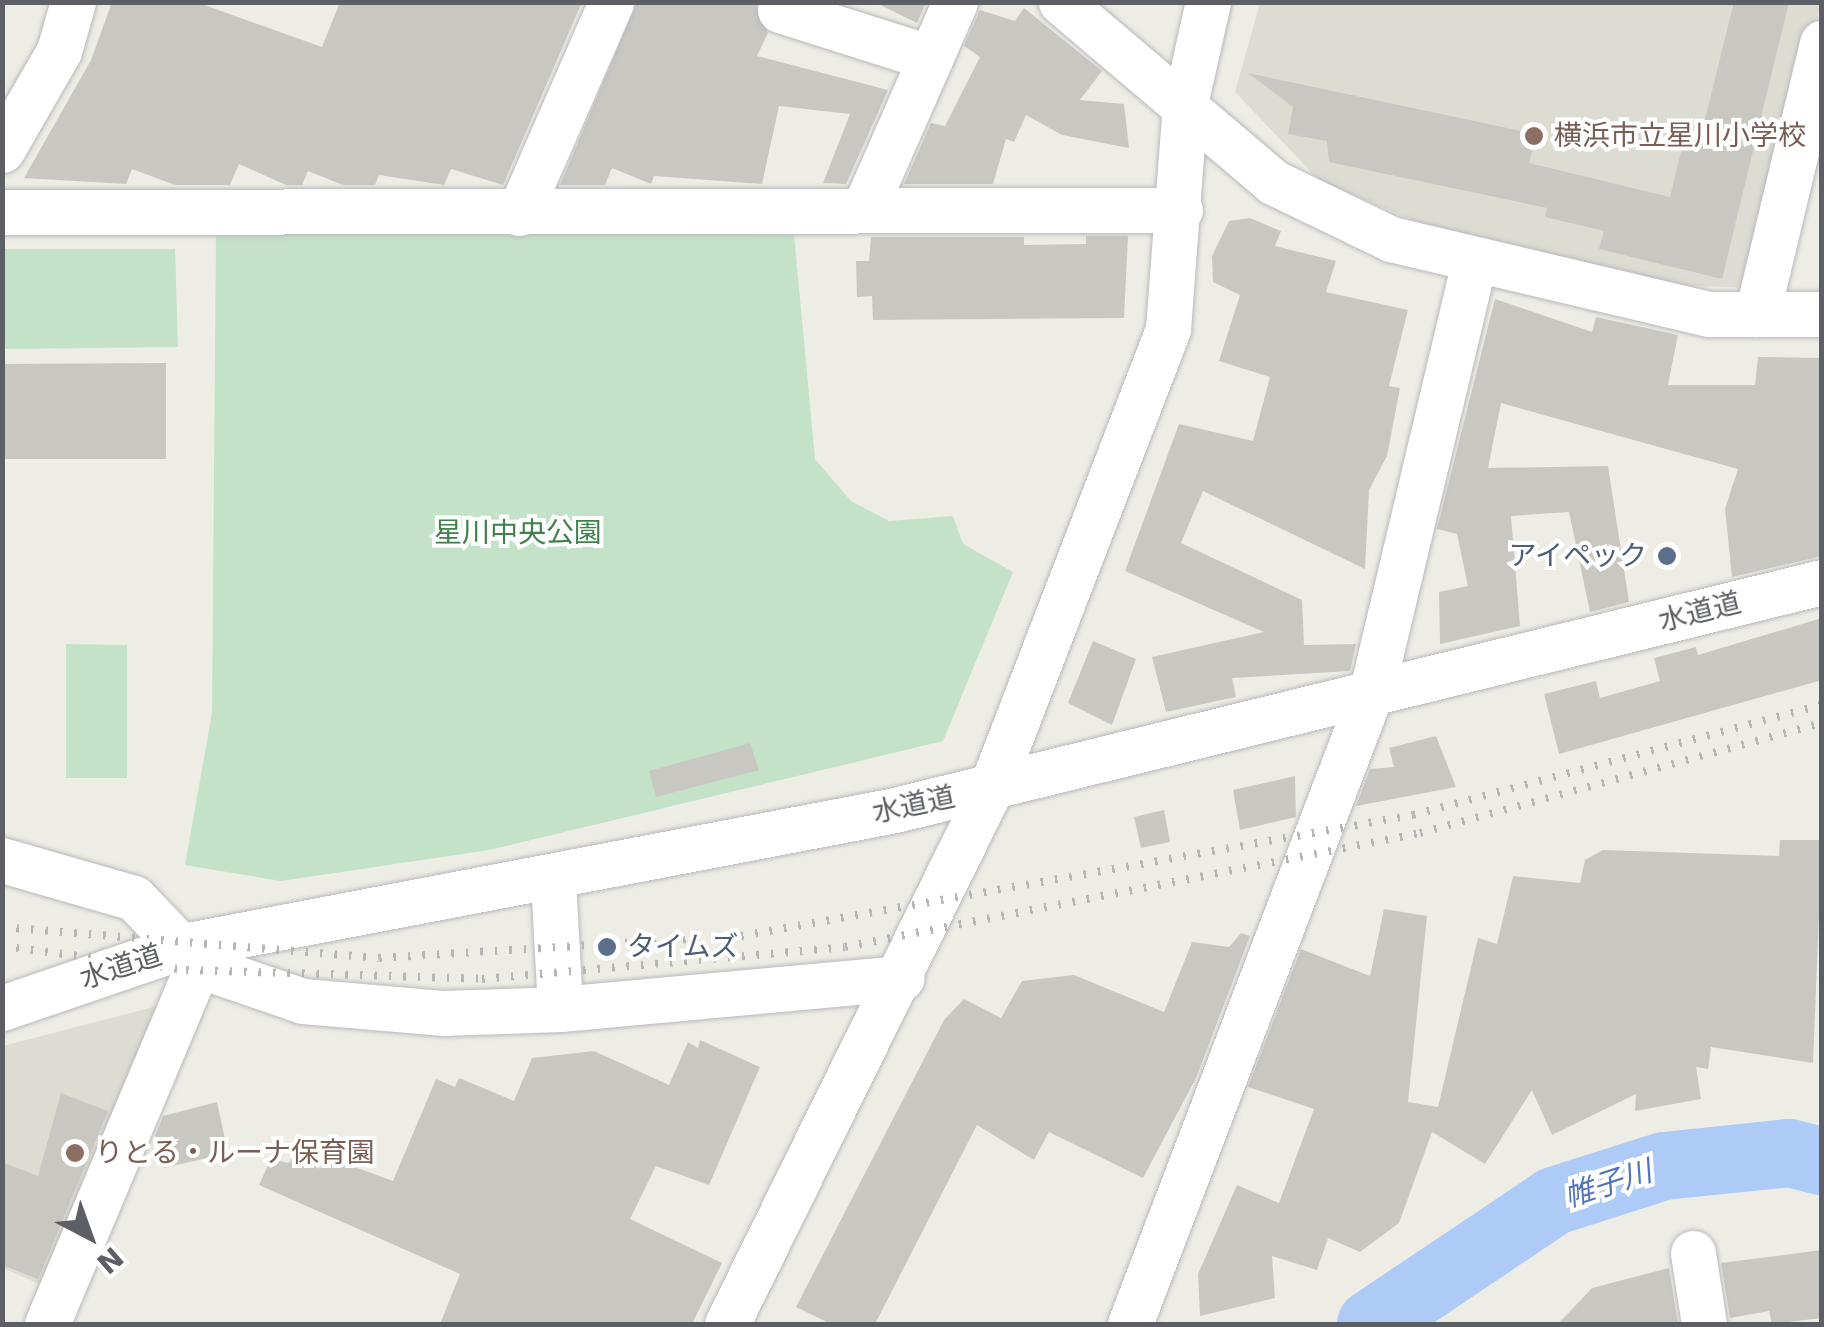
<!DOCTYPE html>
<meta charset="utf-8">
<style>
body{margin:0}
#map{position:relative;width:1824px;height:1327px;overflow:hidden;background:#edede5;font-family:"DejaVu Sans","Noto Sans JP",sans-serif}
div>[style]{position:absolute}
.education>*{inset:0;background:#dddcd3}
.green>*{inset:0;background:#c4e2c8}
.river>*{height:68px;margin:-34px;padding:0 34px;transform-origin:34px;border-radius:34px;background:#adcbf6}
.building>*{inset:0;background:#c9c7c2}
.roads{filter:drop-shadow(0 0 2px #b7b9bd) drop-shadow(0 0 2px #b7b9bd)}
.minor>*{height:45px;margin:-22.5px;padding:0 22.5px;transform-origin:22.5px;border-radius:22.5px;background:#fff}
.rail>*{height:8px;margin-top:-4px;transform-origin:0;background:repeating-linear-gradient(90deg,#b5b6b6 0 2.5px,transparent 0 14.5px)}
.dots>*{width:28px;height:28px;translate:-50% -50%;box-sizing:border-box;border:5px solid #fff;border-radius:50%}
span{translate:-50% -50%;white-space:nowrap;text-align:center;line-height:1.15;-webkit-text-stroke:8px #fff;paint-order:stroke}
.education-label{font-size:28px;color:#785e54}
.left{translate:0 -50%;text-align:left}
.park-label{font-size:28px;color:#3f814b}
.service-label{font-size:28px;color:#4e5e75}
.right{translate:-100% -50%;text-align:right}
.street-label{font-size:28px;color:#5d5f64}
.water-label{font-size:30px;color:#5275b7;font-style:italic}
.frame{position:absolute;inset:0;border:5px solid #5d5f64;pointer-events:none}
.north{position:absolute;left:40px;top:1187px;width:100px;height:100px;-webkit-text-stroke:8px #fff;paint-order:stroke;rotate:139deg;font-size:28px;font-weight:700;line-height:40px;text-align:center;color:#5d5f64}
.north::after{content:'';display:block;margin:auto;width:35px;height:45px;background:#5d5f64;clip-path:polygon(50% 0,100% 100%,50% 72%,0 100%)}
</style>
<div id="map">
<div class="education">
<i style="clip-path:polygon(1260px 3px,1821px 3px,1753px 288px,1673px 285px,1450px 236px,1319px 180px,1235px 92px)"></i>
<i style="clip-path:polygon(169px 1003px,52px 1290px,3px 1268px,3px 1046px)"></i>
</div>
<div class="green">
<i style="clip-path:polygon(216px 230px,794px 235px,815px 459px,851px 501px,889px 521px,953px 516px,963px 544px,1013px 572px,943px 741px,489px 850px,281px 881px,185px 865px,212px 713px)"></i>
<i style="clip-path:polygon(3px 249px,175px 249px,178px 347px,3px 349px)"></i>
<i style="clip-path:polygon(66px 644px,127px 645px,127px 778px,66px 778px)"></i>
</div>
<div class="river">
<i style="left:1371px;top:1324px;width:220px;rotate:-33.9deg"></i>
<i style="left:1554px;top:1201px;width:115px;rotate:-17.7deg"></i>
<i style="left:1664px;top:1166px;width:126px;rotate:-5.9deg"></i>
<i style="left:1789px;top:1153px;width:34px;rotate:14deg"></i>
</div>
<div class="building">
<i style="clip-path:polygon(112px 2px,196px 2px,322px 47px,340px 2px,582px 2px,503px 185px,451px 169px,444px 185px,379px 175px,375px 185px,343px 185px,308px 171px,302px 185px,286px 185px,239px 164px,230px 185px,175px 185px,132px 169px,126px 184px,24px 178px,91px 60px)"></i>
<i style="clip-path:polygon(637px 2px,755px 2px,768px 33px,757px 56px,888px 90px,846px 184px,823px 183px,850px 114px,779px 106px,762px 184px,654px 176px,651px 184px,612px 168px,605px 185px,560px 185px)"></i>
<i style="clip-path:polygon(874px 2px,926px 2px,917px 23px)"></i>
<i style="clip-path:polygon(1734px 2px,1789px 2px,1722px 279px,1599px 249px,1604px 231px,1545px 217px,1547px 208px,1329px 162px,1327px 141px,1288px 134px,1293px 107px,1248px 73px,1536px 134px,1529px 163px,1670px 197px,1688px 123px,1703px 127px)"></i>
<i style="clip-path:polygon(1024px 8px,1102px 71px,1080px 100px,1124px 104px,1129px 148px,1062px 135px,1026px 115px,1014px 142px,1006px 139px,993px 184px,904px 184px,931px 123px,945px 126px,980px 57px,964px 46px,980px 10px,1015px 21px)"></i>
<i style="clip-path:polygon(1250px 218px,1281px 231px,1275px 246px,1336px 261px,1326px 292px,1408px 310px,1389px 386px,1400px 388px,1387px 456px,1369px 490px,1365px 569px,1203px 491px,1181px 543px,1302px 600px,1304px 645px,1356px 644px,1350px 671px,1232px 678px,1236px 697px,1166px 712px,1152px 657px,1264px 632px,1125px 571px,1179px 424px,1253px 441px,1270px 377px,1219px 361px,1240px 295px,1213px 282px,1212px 256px,1229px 221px)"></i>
<i style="clip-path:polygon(1086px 236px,1128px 236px,1124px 318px,873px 320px,872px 296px,857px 297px,856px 261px,869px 261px,871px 237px,1024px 237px,1024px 245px,1086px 244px)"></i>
<i style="clip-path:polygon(1495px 299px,1592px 332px,1596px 317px,1678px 335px,1668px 385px,1755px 385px,1758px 357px,1822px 358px,1822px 556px,1732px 577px,1725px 509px,1738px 469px,1501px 403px,1488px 468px,1608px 466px,1629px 602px,1590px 612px,1569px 512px,1511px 516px,1520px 626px,1440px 644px,1439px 592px,1468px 586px,1457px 534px,1437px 529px)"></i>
<i style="clip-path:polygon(166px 363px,166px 459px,2px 459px,2px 364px)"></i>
<i style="clip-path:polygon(1822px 618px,1822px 680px,1559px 754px,1544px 694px,1596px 681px,1600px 698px,1660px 681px,1654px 658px,1696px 647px,1698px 655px)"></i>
<i style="clip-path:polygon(1093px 641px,1136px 659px,1112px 725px,1068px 703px)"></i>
<i style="clip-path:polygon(1436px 736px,1456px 787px,1356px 806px,1370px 769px,1394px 767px,1389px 748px)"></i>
<i style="clip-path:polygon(750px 743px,759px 770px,656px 797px,649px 771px)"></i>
<i style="clip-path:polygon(1295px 776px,1296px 817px,1240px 830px,1233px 790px)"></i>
<i style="clip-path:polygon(1164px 810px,1170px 842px,1141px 848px,1134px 817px)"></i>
<i style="clip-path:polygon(1780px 840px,1822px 840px,1813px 1063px,1711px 1047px,1708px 1069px,1696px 1067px,1701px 1099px,1635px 1111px,1636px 1094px,1552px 1135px,1532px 1090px,1485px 1164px,1432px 1132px,1399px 1223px,1360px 1252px,1328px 1238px,1317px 1270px,1272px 1256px,1275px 1298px,1200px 1316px,1198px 1274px,1237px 1185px,1279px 1203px,1314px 1109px,1248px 1087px,1301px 949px,1370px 976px,1384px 909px,1427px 916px,1408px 1102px,1438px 1107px,1478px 938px,1497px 944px,1513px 876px,1580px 883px,1585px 860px,1603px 850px,1779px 856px)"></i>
<i style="clip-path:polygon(1241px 933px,1250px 936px,1196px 1078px,1143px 1178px,1049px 1132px,1034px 1160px,977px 1125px,875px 1324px,831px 1324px,796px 1307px,944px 1020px,964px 999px,1001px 1018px,1022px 981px,1074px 975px,1164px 1012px,1192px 942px,1229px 947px)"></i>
<i style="clip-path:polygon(700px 1040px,760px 1067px,709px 1185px,656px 1166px,630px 1219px,722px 1263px,692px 1324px,440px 1324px,460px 1274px,259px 1185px,271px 1159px,289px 1163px,298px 1146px,393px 1181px,436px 1079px,455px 1087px,459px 1078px,514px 1101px,532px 1058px,594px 1051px,669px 1085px,688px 1042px,698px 1048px)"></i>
<i style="clip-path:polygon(61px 1093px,108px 1111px,38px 1279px,2px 1265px,2px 1162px,38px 1176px)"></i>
<i style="clip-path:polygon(217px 1102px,228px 1153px,164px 1168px,155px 1136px,163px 1116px)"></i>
<i style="clip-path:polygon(1822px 1250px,1822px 1318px,1772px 1324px,1769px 1311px,1730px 1318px,1721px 1263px)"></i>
<i style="clip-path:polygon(1669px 1268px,1678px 1324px,1558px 1324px,1592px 1288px)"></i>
</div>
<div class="roads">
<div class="minor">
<i style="left:1061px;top:2px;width:278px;rotate:40.3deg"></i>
<i style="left:1273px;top:182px;width:131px;rotate:25.8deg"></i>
<i style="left:1391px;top:239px;width:327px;rotate:13.3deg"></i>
<i style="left:1709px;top:314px;width:113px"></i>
<i style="left:780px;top:10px;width:158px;rotate:17.6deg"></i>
<i style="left:2px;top:150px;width:114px;rotate:-60.1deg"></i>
<i style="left:59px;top:51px;width:51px;rotate:-74.1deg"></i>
<i style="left:865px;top:207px;width:224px;rotate:-66.3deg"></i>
<i style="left:2px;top:212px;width:1178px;rotate:-0.1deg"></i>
<i style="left:519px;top:213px;width:230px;rotate:-66.4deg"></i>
<i style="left:1757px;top:314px;width:279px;rotate:-76.5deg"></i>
<i style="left:2px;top:860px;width:137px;rotate:16.1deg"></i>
<i style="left:134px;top:898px;width:93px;rotate:46.3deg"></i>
<i style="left:198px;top:965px;width:111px;rotate:18.9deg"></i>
<i style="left:303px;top:1001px;width:142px;rotate:4.9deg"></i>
<i style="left:444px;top:1013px;width:116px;rotate:-2deg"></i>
<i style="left:560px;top:1009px;width:343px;rotate:-5.2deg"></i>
<i style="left:553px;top:879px;width:130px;rotate:86.9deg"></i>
<i style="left:2px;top:1008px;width:191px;rotate:-18.9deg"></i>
<i style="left:183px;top:946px;width:725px;rotate:-10.81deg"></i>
<i style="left:895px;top:810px;width:955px;rotate:-13.82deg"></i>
<i style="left:1693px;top:1253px;width:72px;rotate:81.2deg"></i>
<i style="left:47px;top:1324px;width:389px;rotate:-67.2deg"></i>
<i style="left:727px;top:1324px;width:597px;rotate:-63.78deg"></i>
<i style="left:991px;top:788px;width:492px;rotate:-68.9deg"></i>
<i style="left:1168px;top:329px;width:226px;rotate:-85.7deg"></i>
<i style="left:1185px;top:104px;width:105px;rotate:-77.3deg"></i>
<i style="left:1130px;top:1324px;width:679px;rotate:-69.11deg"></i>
<i style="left:1372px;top:690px;width:436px;rotate:-76.6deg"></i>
</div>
</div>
<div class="rail">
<i style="left:2px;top:927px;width:378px;rotate:4.7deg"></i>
<i style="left:379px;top:958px;width:363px;rotate:-3.5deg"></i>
<i style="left:741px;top:936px;width:683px;rotate:-10.21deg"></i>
<i style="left:1413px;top:815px;width:424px;rotate:-15.1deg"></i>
<i style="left:2px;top:946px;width:186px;rotate:7.4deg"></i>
<i style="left:186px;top:970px;width:296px;rotate:1.7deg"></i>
<i style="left:482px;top:979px;width:364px;rotate:-5deg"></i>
<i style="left:845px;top:947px;width:586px;rotate:-11.21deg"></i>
<i style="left:1420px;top:833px;width:417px;rotate:-15.3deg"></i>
</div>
<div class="dots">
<i style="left:1534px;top:136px;background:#8d6e63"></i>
<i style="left:1667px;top:556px;background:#5c6f8a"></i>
<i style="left:607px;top:947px;background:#5c6f8a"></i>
<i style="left:75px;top:1153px;background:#8d6e63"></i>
</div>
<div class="education-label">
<span class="left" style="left:1554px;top:136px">横浜市立星川小学校</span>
<span class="left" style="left:95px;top:1153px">りとる・ルーナ保育園</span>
</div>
<div class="park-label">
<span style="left:518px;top:533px">星川中央公園</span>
</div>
<div class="service-label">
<span class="right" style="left:1647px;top:556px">アイペック</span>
<span class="left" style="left:627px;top:947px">タイムズ</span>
</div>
<div class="street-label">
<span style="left:1700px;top:612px;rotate:-14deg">水道道</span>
<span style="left:914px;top:805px;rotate:-12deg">水道道</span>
<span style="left:121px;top:967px;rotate:-18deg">水道道</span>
</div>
<div class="water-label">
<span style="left:1608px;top:1184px;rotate:-18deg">帷子川</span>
</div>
<div class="frame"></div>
<div class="north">N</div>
</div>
